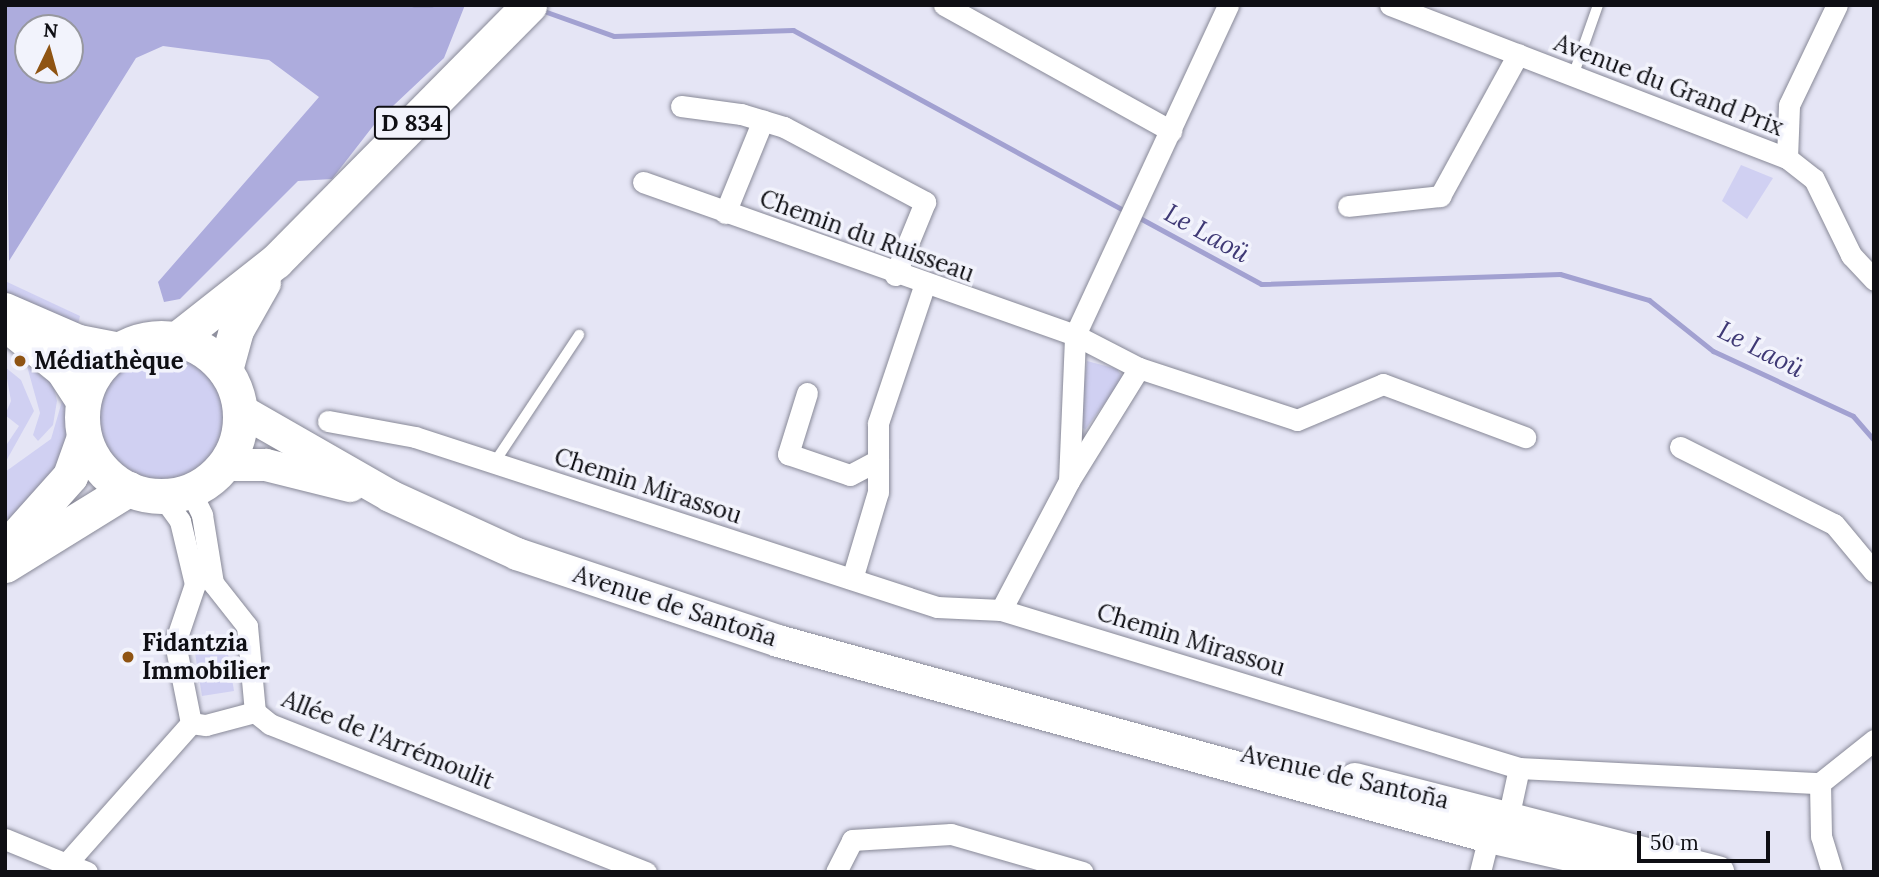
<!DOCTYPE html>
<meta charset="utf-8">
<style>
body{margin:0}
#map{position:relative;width:1879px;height:877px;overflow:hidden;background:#e5e5f5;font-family:Lora,serif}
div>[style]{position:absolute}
.green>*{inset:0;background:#d0d0f2}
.round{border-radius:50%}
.forest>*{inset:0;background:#adacdd}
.stream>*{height:5px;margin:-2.5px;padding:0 2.5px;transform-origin:2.5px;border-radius:2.5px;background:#a2a1d1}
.roads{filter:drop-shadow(0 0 2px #888997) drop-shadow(0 0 2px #888997)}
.service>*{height:10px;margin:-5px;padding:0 5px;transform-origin:5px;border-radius:5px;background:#fff}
.minor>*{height:21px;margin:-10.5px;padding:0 10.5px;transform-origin:10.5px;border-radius:10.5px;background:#fff}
.secondary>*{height:32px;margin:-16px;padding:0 16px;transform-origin:16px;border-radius:16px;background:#fff}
.primary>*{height:35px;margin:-17.5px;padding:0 17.5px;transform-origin:17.5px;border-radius:17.5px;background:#fff}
.primary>.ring{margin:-17.5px;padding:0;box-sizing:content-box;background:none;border:35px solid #fff;border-radius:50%}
.dots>*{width:19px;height:19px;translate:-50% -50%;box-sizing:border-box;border:4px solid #f2f3fc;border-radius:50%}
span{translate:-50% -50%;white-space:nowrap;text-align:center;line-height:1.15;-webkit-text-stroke:7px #f2f3fc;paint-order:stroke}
.shield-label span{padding:2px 5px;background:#f2f3fc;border:2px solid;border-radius:5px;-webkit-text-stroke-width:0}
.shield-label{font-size:23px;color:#0f0f14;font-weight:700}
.street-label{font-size:24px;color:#0f0f14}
.poi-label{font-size:24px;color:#0f0f14;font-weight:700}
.left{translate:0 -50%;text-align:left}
.water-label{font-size:26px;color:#3f3975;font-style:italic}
.frame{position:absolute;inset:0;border:7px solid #0f0f14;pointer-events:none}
.north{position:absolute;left:14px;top:14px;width:70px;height:70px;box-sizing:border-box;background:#f2f3fc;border:2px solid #97989f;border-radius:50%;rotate:5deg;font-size:19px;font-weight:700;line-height:28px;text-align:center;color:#0f0f14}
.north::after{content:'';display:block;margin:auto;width:24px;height:32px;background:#8f5413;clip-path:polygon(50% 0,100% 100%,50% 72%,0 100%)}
.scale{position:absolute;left:1637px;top:831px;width:133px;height:32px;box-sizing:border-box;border:4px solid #0f0f14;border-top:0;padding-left:9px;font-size:21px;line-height:24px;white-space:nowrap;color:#0f0f14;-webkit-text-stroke:5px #f2f3fc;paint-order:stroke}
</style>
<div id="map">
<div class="green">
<i style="clip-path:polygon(1741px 165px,1773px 178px,1747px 219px,1722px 201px)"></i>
<i style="clip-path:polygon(5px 281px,80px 316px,76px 333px,5px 300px)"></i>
<i class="round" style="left:95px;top:349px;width:134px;height:134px"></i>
<i style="clip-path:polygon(1087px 361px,1117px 369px,1123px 378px,1085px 430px,1079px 423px)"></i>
<i style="clip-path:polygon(27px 366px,53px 384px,57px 401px,53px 425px,38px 441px,33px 435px,40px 413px)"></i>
<i style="clip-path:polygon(5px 367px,21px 380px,34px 411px,5px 463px,5px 447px,19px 426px,5px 415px,11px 401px)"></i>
<i style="clip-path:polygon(63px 398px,69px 406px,73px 450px,5px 529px,5px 472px,51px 439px)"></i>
<i style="clip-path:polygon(226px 642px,234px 691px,202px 696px,194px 647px)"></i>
</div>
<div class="forest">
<i style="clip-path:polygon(evenodd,5px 5px,465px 5px,444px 58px,377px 121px,332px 179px,298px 181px,180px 299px,164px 302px,158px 282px,319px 97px,269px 60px,163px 46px,136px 58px,9px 261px,5px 5px,28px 28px,70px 28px,70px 70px,28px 70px,28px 28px)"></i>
</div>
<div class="stream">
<i style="left:414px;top:5px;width:17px"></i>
<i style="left:541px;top:10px;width:77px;rotate:19.6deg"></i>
<i style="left:614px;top:36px;width:179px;rotate:-1.9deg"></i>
<i style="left:793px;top:30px;width:380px;rotate:28.6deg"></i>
<i style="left:1136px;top:216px;width:142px;rotate:28.5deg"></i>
<i style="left:1261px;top:284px;width:299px;rotate:-1.9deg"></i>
<i style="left:1560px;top:274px;width:93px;rotate:16.3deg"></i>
<i style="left:1649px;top:300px;width:82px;rotate:38.6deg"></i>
<i style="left:1713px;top:351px;width:154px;rotate:24.9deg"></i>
<i style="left:1853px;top:416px;width:32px;rotate:49deg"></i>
</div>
<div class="roads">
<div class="service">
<i style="left:1573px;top:76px;width:75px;rotate:-70.6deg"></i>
<i style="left:494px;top:463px;width:154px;rotate:-56.4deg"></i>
</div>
<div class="minor">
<i style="left:944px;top:5px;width:260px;rotate:29deg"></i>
<i style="left:1390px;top:5px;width:425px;rotate:21.1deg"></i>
<i style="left:1787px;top:158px;width:34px;rotate:38deg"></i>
<i style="left:1814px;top:179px;width:85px;rotate:64deg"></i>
<i style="left:1851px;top:255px;width:34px;rotate:47deg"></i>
<i style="left:681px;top:106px;width:61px;rotate:7.6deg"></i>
<i style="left:741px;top:114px;width:45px;rotate:16.8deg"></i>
<i style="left:784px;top:127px;width:160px;rotate:28deg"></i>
<i style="left:925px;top:202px;width:79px;rotate:112.3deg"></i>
<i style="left:1787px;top:158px;width:53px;rotate:-87.8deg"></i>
<i style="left:1789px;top:105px;width:111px;rotate:-64.4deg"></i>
<i style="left:643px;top:182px;width:458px;rotate:19.5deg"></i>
<i style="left:1075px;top:335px;width:72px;rotate:27.3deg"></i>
<i style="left:1139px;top:368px;width:133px;rotate:121.8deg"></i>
<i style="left:1348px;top:206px;width:93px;rotate:-6.2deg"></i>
<i style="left:1440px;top:196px;width:162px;rotate:-61.2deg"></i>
<i style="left:725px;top:213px;width:100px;rotate:-67.8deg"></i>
<i style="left:1139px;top:368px;width:166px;rotate:18.2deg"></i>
<i style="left:1297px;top:420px;width:93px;rotate:-22.7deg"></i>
<i style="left:1383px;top:384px;width:152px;rotate:20.5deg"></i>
<i style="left:807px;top:393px;width:64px;rotate:107.3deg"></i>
<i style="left:788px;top:454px;width:65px;rotate:18.7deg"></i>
<i style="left:850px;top:475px;width:32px;rotate:-28deg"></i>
<i style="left:328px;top:421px;width:88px;rotate:10.4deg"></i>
<i style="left:415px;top:437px;width:549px;rotate:18.04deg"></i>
<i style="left:937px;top:607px;width:64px;rotate:2.7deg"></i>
<i style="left:1001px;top:610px;width:542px;rotate:16.96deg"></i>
<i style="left:1519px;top:768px;width:301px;rotate:2.9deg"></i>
<i style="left:1820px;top:783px;width:69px;rotate:-38.5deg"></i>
<i style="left:1680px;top:447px;width:172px;rotate:26.6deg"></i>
<i style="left:1834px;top:524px;width:62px;rotate:50.2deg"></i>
<i style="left:190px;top:490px;width:28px;rotate:64deg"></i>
<i style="left:202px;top:515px;width:69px;rotate:80.8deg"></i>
<i style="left:213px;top:583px;width:55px;rotate:51.7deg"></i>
<i style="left:247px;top:626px;width:86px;rotate:84.7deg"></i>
<i style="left:162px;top:496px;width:31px;rotate:54deg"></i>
<i style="left:180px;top:521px;width:65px;rotate:76.6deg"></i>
<i style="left:195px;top:584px;width:62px;rotate:108.7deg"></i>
<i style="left:175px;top:643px;width:82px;rotate:78.7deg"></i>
<i style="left:852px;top:579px;width:91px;rotate:-73.4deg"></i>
<i style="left:878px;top:492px;width:69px;rotate:-90deg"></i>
<i style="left:878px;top:423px;width:145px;rotate:-71.4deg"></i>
<i style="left:1001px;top:610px;width:146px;rotate:-62.2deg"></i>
<i style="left:1069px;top:481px;width:146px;rotate:-87.6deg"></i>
<i style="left:1075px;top:335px;width:364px;rotate:-65.1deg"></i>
<i style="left:255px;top:712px;width:19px;rotate:39deg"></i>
<i style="left:270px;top:724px;width:404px;rotate:21.5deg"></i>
<i style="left:191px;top:723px;width:15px;rotate:8deg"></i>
<i style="left:206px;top:725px;width:51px;rotate:-14.9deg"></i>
<i style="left:1820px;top:783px;width:53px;rotate:88.9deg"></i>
<i style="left:1821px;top:836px;width:38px;rotate:73deg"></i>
<i style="left:1509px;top:814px;width:47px;rotate:-77.7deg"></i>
<i style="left:5px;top:839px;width:66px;rotate:22.3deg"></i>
<i style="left:87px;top:872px;width:22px;rotate:-159deg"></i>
<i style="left:66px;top:864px;width:188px;rotate:-48.4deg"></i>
<i style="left:836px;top:872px;width:36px;rotate:-63deg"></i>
<i style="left:852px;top:840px;width:99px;rotate:-3.5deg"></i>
<i style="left:951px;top:834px;width:137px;rotate:16.1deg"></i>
<i style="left:1480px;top:872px;width:36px;rotate:-76deg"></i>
</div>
<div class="secondary">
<i style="left:5px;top:309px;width:81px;rotate:23.4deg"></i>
<i style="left:79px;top:341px;width:42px;rotate:11deg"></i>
<i style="left:5px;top:325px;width:73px;rotate:38.9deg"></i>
<i style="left:62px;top:371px;width:38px;rotate:57deg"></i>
<i style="left:240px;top:410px;width:173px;rotate:29.8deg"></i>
<i style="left:390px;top:496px;width:140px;rotate:24.5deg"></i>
<i style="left:517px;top:554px;width:275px;rotate:18.4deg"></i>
<i style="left:778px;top:641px;width:738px;rotate:15.41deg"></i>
<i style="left:1489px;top:837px;width:158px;rotate:12.8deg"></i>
<i style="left:225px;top:465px;width:41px"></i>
<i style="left:266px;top:465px;width:87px;rotate:14deg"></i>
<i style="left:1355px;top:779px;width:375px;rotate:14.4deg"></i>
</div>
<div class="primary">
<i class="ring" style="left:82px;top:338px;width:123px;height:123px"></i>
<i style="left:177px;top:339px;width:126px;rotate:-38.2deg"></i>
<i style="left:276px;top:261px;width:360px;rotate:-45.3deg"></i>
<i style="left:225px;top:370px;width:41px;rotate:-74.6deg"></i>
<i style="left:236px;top:330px;width:55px;rotate:-60.6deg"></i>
<i style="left:5px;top:549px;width:98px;rotate:-48.3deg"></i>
<i style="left:70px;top:476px;width:41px;rotate:-70.3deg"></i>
<i style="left:5px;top:565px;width:145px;rotate:-31.7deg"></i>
</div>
</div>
<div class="dots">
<i style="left:20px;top:361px;background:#8f5413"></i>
<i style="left:128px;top:657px;background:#8f5413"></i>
</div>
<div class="shield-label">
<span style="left:412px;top:123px">D 834</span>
</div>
<div class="street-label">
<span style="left:1669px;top:85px;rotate:21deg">Avenue du Grand Prix</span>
<span style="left:867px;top:236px;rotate:20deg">Chemin du Ruisseau</span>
<span style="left:648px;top:486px;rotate:18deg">Chemin Mirassou</span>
<span style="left:675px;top:606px;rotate:18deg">Avenue de Santoña</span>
<span style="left:1191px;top:640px;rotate:17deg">Chemin Mirassou</span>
<span style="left:388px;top:740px;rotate:22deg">Allée de l'Arrémoulit</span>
<span style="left:1345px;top:777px;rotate:13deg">Avenue de Santoña</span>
</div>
<div class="poi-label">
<span class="left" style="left:34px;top:361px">Médiathèque</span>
<span class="left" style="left:142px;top:657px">Fidantzia<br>Immobilier</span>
</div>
<div class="water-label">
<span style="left:1207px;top:233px;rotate:29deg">Le Laoü</span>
<span style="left:1761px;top:349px;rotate:27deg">Le Laoü</span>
</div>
<div class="frame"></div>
<div class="north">N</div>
<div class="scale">50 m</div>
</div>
